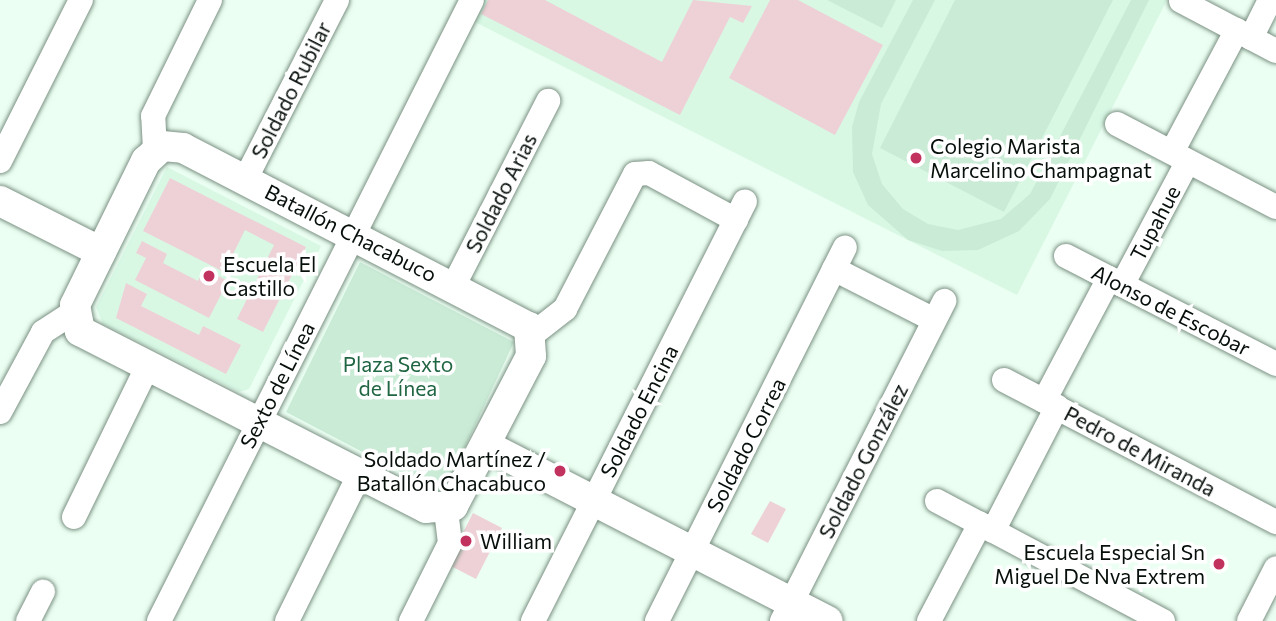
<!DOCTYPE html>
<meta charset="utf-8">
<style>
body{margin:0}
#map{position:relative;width:1276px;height:621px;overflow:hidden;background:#ebfff2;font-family:Commissioner,sans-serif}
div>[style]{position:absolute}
.built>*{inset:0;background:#d8f8e4}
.green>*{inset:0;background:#caebd6}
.building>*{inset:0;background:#eed1d6}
.roads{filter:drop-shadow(0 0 2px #7b9183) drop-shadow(0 0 2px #7b9183)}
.minor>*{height:24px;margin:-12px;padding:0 12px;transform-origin:12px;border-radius:12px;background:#fff}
.tertiary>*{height:30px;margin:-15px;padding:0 15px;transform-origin:15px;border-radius:15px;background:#fff}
.dots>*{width:19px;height:19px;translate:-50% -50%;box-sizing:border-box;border:4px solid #fff;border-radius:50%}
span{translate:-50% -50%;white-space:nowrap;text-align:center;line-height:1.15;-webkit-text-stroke:7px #fff;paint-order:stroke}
.street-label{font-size:21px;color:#070f0a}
.poi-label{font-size:21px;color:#070f0a}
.left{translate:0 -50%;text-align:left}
.right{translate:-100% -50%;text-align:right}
.park-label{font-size:21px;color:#216643}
</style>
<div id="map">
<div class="built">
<i style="clip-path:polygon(484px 0,1167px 0,1017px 295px,473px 21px)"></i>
<i style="clip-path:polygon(167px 167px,321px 246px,249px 389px,239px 392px,103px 324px,96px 307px)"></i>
</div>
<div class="green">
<i style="clip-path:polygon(827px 0,896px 0,882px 28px)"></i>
<i style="clip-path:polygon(913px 0,935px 0,881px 104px,872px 154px,882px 184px,903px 209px,928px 224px,958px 230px,1001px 219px,1030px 194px,1131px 0,1149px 0,1050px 199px,1019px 231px,978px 250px,942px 251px,908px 240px,868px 205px,853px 172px,852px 127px,859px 102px)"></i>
<i style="clip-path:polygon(955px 0,1113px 0,1004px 212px,880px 148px)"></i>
<i style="clip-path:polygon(360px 262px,514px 342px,443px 494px,286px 412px)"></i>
</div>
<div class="building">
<i style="clip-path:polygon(488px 0,545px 0,662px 62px,693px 0,752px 6px,743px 23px,730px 17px,680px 115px,481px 14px)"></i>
<i style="clip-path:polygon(770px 0,798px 0,883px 45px,835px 135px,729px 78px)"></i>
<i style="clip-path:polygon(170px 178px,306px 247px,263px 332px,237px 319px,274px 245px,245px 230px,224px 272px,143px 231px)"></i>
<i style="clip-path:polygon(142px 241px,167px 254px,163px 263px,198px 281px,204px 269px,228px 281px,209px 318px,135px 280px,146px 258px,136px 253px)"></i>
<i style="clip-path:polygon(126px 283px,147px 294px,141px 306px,199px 335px,203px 326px,241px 345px,226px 374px,116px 318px)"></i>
<i style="clip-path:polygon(770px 501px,786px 509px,768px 543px,751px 534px)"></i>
<i style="clip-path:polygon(473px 513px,502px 528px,476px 579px,447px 564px)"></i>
</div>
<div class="roads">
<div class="minor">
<i style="left:1181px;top:1px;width:107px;rotate:27.8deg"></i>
<i style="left:1251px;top:38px;width:42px;rotate:-63.4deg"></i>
<i style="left:1117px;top:124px;width:179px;rotate:27.6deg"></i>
<i style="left:155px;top:150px;width:34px;rotate:-93deg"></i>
<i style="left:153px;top:116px;width:129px;rotate:-63.8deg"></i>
<i style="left:1172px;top:152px;width:138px;rotate:-62deg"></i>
<i style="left:0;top:161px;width:180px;rotate:-63.3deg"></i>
<i style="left:245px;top:180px;width:202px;rotate:-62.9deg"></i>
<i style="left:1066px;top:256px;width:236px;rotate:27.2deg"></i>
<i style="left:834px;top:269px;width:112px;rotate:27deg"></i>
<i style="left:454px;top:285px;width:207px;rotate:-62.9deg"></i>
<i style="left:1122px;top:285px;width:140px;rotate:-62deg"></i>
<i style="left:533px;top:334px;width:41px;rotate:-38deg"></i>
<i style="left:565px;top:309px;width:152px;rotate:-62.6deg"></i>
<i style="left:635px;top:174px;width:14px;rotate:-4deg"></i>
<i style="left:649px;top:173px;width:99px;rotate:28.4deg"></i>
<i style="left:1004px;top:380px;width:307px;rotate:27.6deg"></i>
<i style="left:1044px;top:401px;width:139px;rotate:-62.1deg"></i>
<i style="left:0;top:412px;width:91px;rotate:-61.7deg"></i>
<i style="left:43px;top:332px;width:37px;rotate:-33deg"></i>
<i style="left:937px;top:501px;width:256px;rotate:28deg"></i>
<i style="left:74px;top:517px;width:167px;rotate:-64deg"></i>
<i style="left:993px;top:531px;width:140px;rotate:-62.7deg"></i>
<i style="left:28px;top:621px;width:33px;rotate:-63deg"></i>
<i style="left:159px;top:621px;width:695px;rotate:-63.25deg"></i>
<i style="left:287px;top:621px;width:163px;rotate:-63.7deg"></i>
<i style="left:411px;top:621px;width:87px;rotate:-63.4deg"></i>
<i style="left:450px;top:543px;width:33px;rotate:-97deg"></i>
<i style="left:533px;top:621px;width:470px;rotate:-63.2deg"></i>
<i style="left:657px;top:621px;width:418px;rotate:-63.3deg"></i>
<i style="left:782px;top:621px;width:359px;rotate:-63.1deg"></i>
<i style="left:929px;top:621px;width:110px;rotate:-62.3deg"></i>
<i style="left:1249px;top:621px;width:59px;rotate:-63deg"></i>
</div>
<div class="tertiary">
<i style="left:162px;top:146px;width:21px;rotate:5deg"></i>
<i style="left:183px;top:148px;width:390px;rotate:27.4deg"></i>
<i style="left:529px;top:327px;width:29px;rotate:86deg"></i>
<i style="left:531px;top:356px;width:169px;rotate:117.5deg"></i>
<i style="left:453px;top:506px;width:27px;rotate:176deg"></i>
<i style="left:426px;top:508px;width:389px;rotate:-152.9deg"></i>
<i style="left:80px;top:331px;width:26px;rotate:-101deg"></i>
<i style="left:75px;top:305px;width:161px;rotate:-63.8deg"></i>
<i style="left:146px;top:161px;width:22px;rotate:-43deg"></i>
<i style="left:0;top:201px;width:113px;rotate:26.8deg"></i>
<i style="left:487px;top:446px;width:383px;rotate:27.2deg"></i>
</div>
</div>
<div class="dots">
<i style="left:916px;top:158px;background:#c1325f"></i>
<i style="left:209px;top:276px;background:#c1325f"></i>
<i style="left:560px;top:471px;background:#c1325f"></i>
<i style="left:466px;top:541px;background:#c1325f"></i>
<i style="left:1219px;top:564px;background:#c1325f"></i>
</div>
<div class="street-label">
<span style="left:291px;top:90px;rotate:-63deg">Soldado Rubilar</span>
<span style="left:501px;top:193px;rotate:-63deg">Soldado Arias</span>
<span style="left:1155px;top:223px;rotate:-62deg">Tupahue</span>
<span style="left:351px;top:233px;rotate:27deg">Batallón Chacabuco</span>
<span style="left:1171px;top:310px;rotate:27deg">Alonso de Escobar</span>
<span style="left:277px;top:385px;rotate:-63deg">Sexto de Línea</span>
<span style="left:639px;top:411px;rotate:-63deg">Soldado Encina</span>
<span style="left:746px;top:445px;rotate:-63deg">Soldado Correa</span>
<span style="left:1140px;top:451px;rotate:28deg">Pedro de Miranda</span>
<span style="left:863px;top:461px;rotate:-63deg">Soldado González</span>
</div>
<div class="poi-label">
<span class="left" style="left:930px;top:158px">Colegio Marista<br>Marcelino Champagnat</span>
<span class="left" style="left:223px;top:276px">Escuela El<br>Castillo</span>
<span class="right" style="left:546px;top:471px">Soldado Martínez /<br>Batallón Chacabuco</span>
<span class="left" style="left:480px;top:541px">William</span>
<span class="right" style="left:1205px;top:564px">Escuela Especial Sn<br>Miguel De Nva Extrem</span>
</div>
<div class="park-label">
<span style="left:398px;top:376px">Plaza Sexto<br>de Línea</span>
</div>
</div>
